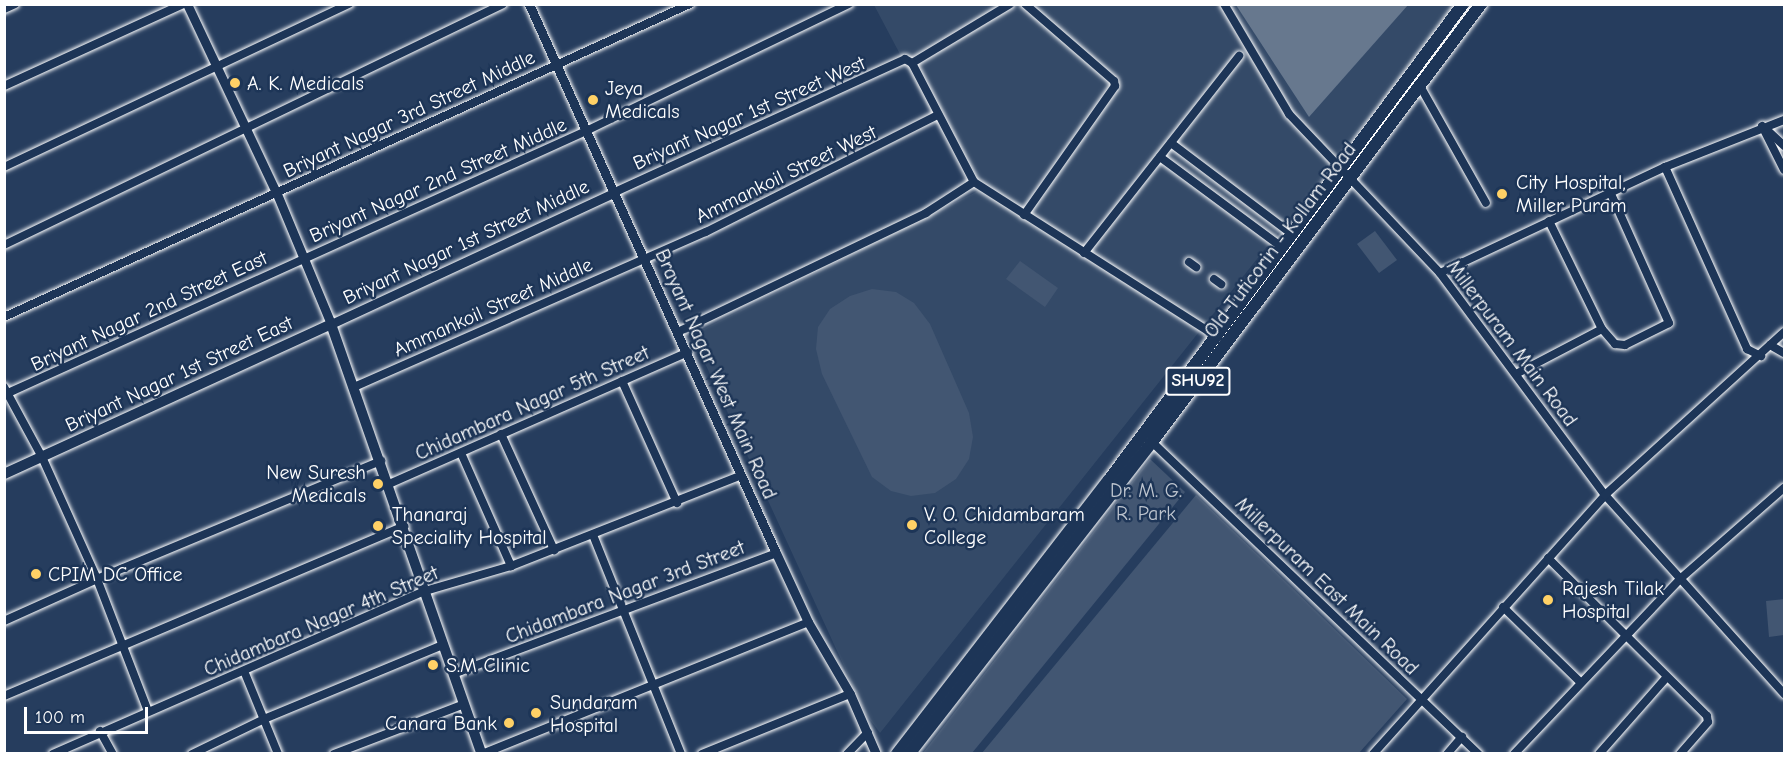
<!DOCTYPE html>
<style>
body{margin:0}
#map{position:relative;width:1789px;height:758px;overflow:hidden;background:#263d5e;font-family:"Comic Neue",sans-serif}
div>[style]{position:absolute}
.built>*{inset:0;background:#344a68}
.green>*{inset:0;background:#425672}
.water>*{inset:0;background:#67788e}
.roads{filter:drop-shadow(0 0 2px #fff) drop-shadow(0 0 2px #fff)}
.minor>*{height:8px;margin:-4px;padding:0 4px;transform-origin:4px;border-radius:4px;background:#1d3557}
.tertiary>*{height:9px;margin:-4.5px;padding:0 4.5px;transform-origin:4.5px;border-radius:4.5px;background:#1d3557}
.secondary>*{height:10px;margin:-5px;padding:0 5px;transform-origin:5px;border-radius:5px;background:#1d3557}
.primary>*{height:12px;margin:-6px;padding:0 6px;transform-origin:6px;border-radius:6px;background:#1d3557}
.dots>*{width:16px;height:16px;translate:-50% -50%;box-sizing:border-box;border:3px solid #1d3557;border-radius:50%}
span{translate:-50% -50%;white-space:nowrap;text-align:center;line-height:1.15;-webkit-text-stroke:5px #1d3557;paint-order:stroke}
.shield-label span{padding:2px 4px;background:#1d3557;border:2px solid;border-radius:4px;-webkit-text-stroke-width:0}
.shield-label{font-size:18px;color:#fff;font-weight:700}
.poi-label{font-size:20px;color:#fff}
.left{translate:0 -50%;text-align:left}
.right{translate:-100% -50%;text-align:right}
.street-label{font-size:20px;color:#fff}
.park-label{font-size:20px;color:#bdc4ce}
.frame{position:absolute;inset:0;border:6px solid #fff;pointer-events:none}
.scale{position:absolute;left:24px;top:707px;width:124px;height:27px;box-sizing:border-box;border:3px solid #fff;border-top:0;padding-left:8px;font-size:18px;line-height:21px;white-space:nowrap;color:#fff;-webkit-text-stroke:4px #1d3557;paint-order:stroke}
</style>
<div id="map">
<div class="built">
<i style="clip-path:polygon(874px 5px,1459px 5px,880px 733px,866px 714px,692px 335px,982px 189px,939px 128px)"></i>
</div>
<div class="green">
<i style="clip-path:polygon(1375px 231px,1397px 260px,1379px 273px,1357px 244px)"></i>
<i style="clip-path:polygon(1020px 261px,1058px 288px,1045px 307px,1006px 279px)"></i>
<i style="clip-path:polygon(872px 289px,896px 292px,914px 303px,930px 324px,969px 413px,973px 437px,969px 459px,956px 479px,935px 493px,911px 496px,891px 491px,872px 477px,822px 374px,816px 349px,818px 327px,830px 309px,850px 296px)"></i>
<i style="clip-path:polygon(1150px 459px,1185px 492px,972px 753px,923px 753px)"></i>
<i style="clip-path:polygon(1196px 495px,1407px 699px,1359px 753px,982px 753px)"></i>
<i style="clip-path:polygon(1784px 599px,1784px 635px,1769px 637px,1766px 601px)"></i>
</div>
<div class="water">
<i style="clip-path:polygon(1236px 5px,1408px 5px,1309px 117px)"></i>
</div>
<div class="roads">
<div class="minor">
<i style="left:1224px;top:4px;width:128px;rotate:59.4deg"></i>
<i style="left:1289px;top:114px;width:219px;rotate:46.5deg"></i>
<i style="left:1440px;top:273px;width:277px;rotate:53.4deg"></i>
<i style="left:1605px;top:495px;width:268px;rotate:48deg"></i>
<i style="left:4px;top:9px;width:12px;rotate:-24deg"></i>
<i style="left:912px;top:63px;width:114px;rotate:-31deg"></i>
<i style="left:4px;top:86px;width:197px;rotate:-24.6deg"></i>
<i style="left:1420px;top:86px;width:134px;rotate:60.6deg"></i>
<i style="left:1762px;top:126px;width:49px;rotate:63.4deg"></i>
<i style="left:1766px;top:129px;width:25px;rotate:43deg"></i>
<i style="left:1171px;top:143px;width:153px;rotate:37deg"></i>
<i style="left:1160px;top:157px;width:153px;rotate:36.5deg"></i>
<i style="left:4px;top:167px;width:382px;rotate:-25.3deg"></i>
<i style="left:1665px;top:167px;width:200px;rotate:65.7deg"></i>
<i style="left:1747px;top:349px;width:16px;rotate:27deg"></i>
<i style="left:615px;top:192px;width:319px;rotate:-24.6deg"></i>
<i style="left:905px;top:59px;width:8px;rotate:30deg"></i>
<i style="left:912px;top:63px;width:134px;rotate:62.5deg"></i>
<i style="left:974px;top:182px;width:290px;rotate:32.5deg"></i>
<i style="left:1024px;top:215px;width:158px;rotate:-54.8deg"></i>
<i style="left:1115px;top:86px;width:5px;rotate:-101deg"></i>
<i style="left:1114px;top:81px;width:118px;rotate:-139.1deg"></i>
<i style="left:1549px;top:221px;width:120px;rotate:63.9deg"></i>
<i style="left:1602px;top:329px;width:20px;rotate:49deg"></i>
<i style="left:1615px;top:344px;width:10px;rotate:6deg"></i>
<i style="left:1625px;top:345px;width:49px;rotate:-26.6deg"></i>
<i style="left:1669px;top:323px;width:141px;rotate:-114.2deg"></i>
<i style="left:4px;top:245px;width:554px;rotate:-25.78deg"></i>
<i style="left:1084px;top:253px;width:251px;rotate:-51.8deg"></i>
<i style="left:1189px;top:262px;width:9px;rotate:36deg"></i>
<i style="left:1440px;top:273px;width:249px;rotate:-25.2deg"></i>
<i style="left:1665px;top:167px;width:128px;rotate:-21.6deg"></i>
<i style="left:1214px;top:279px;width:9px;rotate:36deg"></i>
<i style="left:4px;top:317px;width:754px;rotate:-24.53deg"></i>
<i style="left:678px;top:332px;width:275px;rotate:-25.6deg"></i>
<i style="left:926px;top:213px;width:57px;rotate:-32.9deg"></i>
<i style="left:1770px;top:345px;width:16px;rotate:30deg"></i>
<i style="left:1516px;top:374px;width:97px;rotate:-27.6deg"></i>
<i style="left:622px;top:381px;width:134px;rotate:65.7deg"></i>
<i style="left:4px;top:387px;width:80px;rotate:61.5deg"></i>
<i style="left:42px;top:457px;width:134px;rotate:65.7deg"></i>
<i style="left:97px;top:579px;width:142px;rotate:68.9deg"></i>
<i style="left:354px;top:387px;width:385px;rotate:-23.8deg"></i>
<i style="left:706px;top:232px;width:260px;rotate:-26.8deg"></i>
<i style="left:8px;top:393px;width:635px;rotate:-24.38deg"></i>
<i style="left:586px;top:131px;width:292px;rotate:-25.8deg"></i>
<i style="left:501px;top:434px;width:128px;rotate:65.4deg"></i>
<i style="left:1152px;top:442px;width:452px;rotate:43.7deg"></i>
<i style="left:461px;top:453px;width:124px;rotate:66.1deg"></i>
<i style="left:389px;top:484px;width:327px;rotate:-23.8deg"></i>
<i style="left:593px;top:535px;width:236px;rotate:68.1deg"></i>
<i style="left:1548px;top:558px;width:224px;rotate:44.8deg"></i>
<i style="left:1707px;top:716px;width:6px;rotate:81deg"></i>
<i style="left:1708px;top:722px;width:43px;rotate:131.2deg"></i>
<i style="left:1503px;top:607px;width:106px;rotate:44.2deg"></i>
<i style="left:4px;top:621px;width:102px;rotate:-24.3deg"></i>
<i style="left:97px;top:579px;width:308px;rotate:-22.6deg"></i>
<i style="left:244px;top:671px;width:90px;rotate:67.7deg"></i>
<i style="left:453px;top:674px;width:345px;rotate:-20.5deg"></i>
<i style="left:4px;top:696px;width:435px;rotate:-23deg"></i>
<i style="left:100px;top:731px;width:26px;rotate:61deg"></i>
<i style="left:53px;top:754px;width:406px;rotate:-23.7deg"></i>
<i style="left:425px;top:591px;width:90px;rotate:-16.2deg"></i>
<i style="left:511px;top:566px;width:246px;rotate:-21.5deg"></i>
<i style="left:192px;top:754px;width:80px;rotate:-25.9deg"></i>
<i style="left:264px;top:719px;width:194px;rotate:-22.5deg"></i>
<i style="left:334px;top:754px;width:139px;rotate:-21deg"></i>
<i style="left:482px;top:754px;width:352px;rotate:-22deg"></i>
<i style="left:702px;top:754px;width:160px;rotate:-22.1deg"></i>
<i style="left:847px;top:754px;width:30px;rotate:-46deg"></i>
<i style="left:1373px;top:754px;width:348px;rotate:-48.1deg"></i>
<i style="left:1605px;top:495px;width:242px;rotate:-42.3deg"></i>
<i style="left:1447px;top:754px;width:23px;rotate:-49deg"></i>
<i style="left:1514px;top:754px;width:241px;rotate:-46.5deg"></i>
<i style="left:1680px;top:579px;width:138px;rotate:-41.2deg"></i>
<i style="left:1599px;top:754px;width:101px;rotate:-48.6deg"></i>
</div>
<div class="tertiary">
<i style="left:187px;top:4px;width:210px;rotate:64.7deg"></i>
<i style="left:277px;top:194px;width:141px;rotate:67.4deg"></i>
<i style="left:331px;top:324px;width:313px;rotate:-24.9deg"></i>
<i style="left:529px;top:4px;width:602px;rotate:65.78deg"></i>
<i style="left:776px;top:553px;width:76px;rotate:65.1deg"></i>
<i style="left:808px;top:622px;width:83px;rotate:59.7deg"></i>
<i style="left:850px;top:694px;width:65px;rotate:66.6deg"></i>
</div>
<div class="secondary">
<i style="left:4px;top:474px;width:360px;rotate:-24.6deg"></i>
<i style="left:331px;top:324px;width:456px;rotate:70.7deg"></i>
</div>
<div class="primary">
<i style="left:897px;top:754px;width:346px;rotate:-52.3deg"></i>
<i style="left:1109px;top:480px;width:593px;rotate:-53.36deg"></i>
<i style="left:909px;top:754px;width:395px;rotate:-52.1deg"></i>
<i style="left:1152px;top:442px;width:548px;rotate:-53.09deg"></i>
</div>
</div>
<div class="dots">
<i style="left:235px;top:83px;background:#ffd166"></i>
<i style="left:593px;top:100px;background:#ffd166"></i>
<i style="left:1502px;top:194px;background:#ffd166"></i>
<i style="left:378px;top:484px;background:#ffd166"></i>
<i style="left:912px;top:525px;background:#ffd166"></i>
<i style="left:378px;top:526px;background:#ffd166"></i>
<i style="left:36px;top:574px;background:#ffd166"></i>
<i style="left:1548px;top:600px;background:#ffd166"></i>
<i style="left:433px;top:665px;background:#ffd166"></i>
<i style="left:536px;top:713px;background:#ffd166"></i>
<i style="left:509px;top:723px;background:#ffd166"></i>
</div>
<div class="shield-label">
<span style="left:1198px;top:381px">SHU92</span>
</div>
<div class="poi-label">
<span class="left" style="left:247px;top:83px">A. K. Medicals</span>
<span class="left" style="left:605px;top:100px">Jeya<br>Medicals</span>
<span class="left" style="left:1516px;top:194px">City Hospital,<br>Miller Puram</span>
<span class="right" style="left:366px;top:484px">New Suresh<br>Medicals</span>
<span class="left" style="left:392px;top:526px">Thanaraj<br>Speciality Hospital</span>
<span class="left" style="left:924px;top:526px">V. O. Chidambaram<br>College</span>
<span class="left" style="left:48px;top:574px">CPIM DC Office</span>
<span class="left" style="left:1562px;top:600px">Rajesh Tilak<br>Hospital</span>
<span class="left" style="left:446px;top:665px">S.M Clinic</span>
<span class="left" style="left:550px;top:714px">Sundaram<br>Hospital</span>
<span class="right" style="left:497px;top:723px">Canara Bank</span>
</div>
<div class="street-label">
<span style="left:749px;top:113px;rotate:-24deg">Briyant Nagar 1st Street West</span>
<span style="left:409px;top:114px;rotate:-25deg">Briyant Nagar 3rd Street Middle</span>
<span style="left:786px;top:174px;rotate:-26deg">Ammankoil Street West</span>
<span style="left:438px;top:180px;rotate:-24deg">Briyant Nagar 2nd Street Middle</span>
<span style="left:1280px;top:240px;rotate:-53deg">Old Tuticorin - Kollam Road</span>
<span style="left:466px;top:242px;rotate:-25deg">Briyant Nagar 1st Street Middle</span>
<span style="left:493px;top:307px;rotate:-24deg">Ammankoil Street Middle</span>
<span style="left:149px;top:311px;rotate:-25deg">Briyant Nagar 2nd Street East</span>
<span style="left:1512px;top:343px;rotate:53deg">Millerpuram Main Road</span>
<span style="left:179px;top:374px;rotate:-25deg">Briyant Nagar 1st Street East</span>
<span style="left:716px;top:374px;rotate:66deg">Brayant Nagar West Main Road</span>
<span style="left:532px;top:403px;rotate:-24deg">Chidambara Nagar 5th Street</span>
<span style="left:1327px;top:586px;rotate:44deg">Millerpuram East Main Road</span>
<span style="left:625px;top:592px;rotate:-21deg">Chidambara Nagar 3rd Street</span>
<span style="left:321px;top:621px;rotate:-23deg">Chidambara Nagar 4th Street</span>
</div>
<div class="park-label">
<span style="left:1146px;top:502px">Dr. M. G.<br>R. Park</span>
</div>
<div class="frame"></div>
<div class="scale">100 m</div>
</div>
